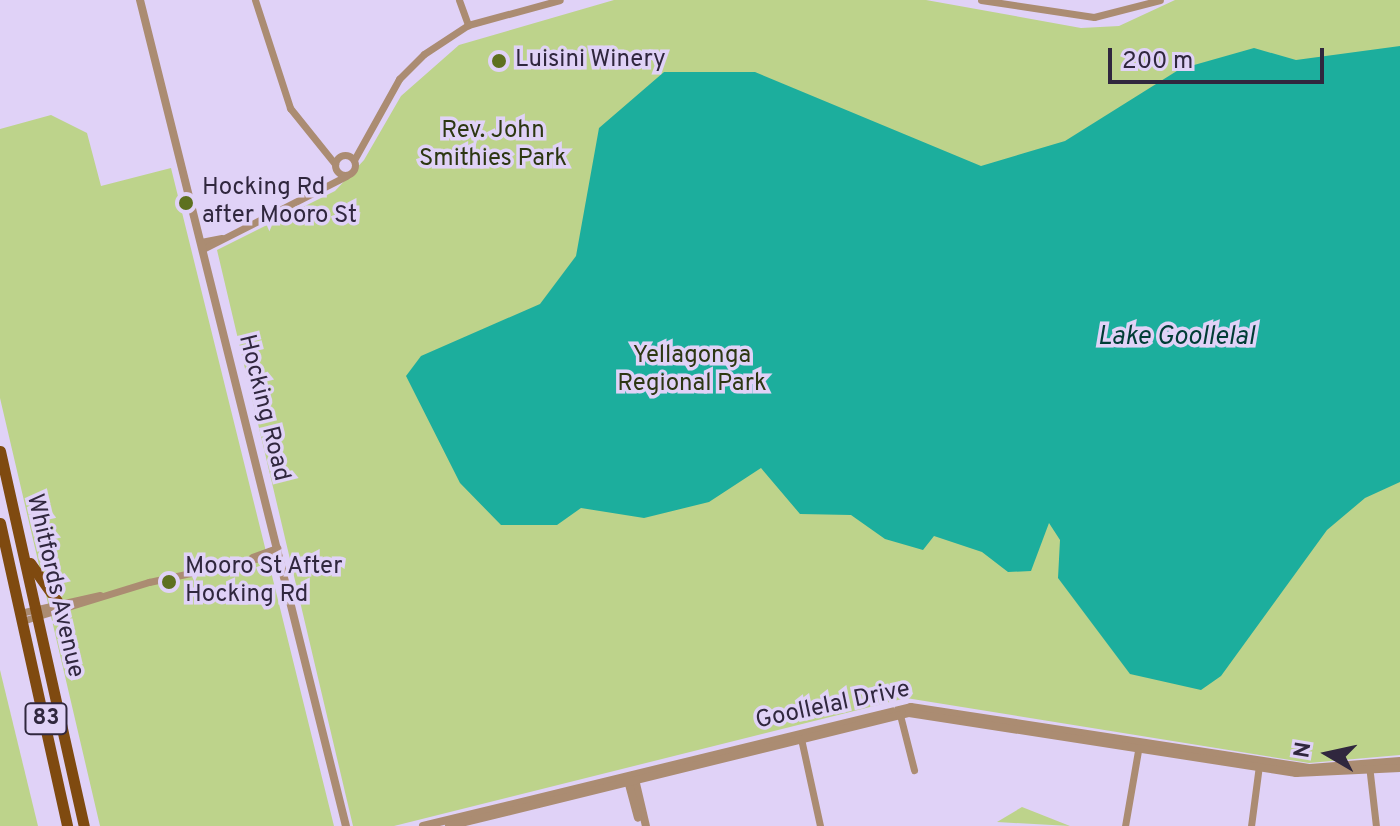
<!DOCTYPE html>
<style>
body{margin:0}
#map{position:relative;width:1400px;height:826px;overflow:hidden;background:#e0d2f7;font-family:Overpass,sans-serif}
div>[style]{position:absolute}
.green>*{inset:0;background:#bdd38b}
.water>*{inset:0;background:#1cae9d}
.minor>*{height:7px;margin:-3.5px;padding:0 3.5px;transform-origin:3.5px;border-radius:3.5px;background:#ab8c72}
.minor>.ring{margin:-3.5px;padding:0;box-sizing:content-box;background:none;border:7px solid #ab8c72;border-radius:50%}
.tertiary>*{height:8px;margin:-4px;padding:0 4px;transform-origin:4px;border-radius:4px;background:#ab8c72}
.primary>*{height:11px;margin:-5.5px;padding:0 5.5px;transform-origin:5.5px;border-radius:5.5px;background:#7f4a10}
.dots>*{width:22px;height:22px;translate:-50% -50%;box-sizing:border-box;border:4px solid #e0d2f7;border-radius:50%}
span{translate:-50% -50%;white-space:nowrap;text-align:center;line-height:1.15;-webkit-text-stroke:7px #e0d2f7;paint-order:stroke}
.shield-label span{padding:2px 6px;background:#e0d2f7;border:2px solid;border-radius:6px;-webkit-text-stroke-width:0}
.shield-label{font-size:22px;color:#30273e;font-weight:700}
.poi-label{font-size:24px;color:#30273e}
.left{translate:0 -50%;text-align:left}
.park-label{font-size:24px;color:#2d3712}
.street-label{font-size:24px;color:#30273e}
.water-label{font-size:26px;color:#003c35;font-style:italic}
.north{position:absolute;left:1288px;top:714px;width:80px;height:80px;-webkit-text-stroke:6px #e0d2f7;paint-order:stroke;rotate:279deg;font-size:22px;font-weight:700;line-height:32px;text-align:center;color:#30273e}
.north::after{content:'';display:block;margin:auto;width:28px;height:36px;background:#30273e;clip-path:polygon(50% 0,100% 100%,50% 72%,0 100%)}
.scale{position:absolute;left:1108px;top:48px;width:216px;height:36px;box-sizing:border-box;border:4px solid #30273e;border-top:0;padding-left:10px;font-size:24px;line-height:28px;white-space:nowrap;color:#30273e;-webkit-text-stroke:6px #e0d2f7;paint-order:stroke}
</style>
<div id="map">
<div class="green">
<i style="clip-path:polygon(614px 0,926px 0,1081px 28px,1119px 26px,1175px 0,1400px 0,1400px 755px,1309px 763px,906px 698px,394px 826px,353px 826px,217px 250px,335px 191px,364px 160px,401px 96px,459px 45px)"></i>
<i style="clip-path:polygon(51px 115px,87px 133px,101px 186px,171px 168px,334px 826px,100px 826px,0 398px,0 129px)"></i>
<i style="clip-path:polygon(0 670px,38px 826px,0 826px)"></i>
<i style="clip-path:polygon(1022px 807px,1070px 826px,997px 822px)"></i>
</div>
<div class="water">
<i style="clip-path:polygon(1400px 46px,1400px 482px,1365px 498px,1327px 530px,1221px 676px,1201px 690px,1130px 674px,1058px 578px,1060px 540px,1049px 523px,1031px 571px,1008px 572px,982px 552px,934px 536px,923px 550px,885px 539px,851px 515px,800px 514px,761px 468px,709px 502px,644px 518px,581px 508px,557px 525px,501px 525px,460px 483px,406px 376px,421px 356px,540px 304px,576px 256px,599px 128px,664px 72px,755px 72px,981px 166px,1065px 141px,1180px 69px,1254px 48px,1296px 60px)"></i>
</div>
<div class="minor">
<i style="left:255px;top:0;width:114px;rotate:72deg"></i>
<i style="left:290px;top:108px;width:72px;rotate:51.2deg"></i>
<i style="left:459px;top:0;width:27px;rotate:70deg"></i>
<i style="left:981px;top:0;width:114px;rotate:8.6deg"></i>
<i style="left:1094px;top:17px;width:68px;rotate:-14.4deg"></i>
<i class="ring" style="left:335px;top:155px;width:13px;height:13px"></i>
<i style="left:354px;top:160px;width:93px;rotate:-60.9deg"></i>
<i style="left:399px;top:79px;width:35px;rotate:-45deg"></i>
<i style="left:424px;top:54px;width:53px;rotate:-33.4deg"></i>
<i style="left:468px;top:25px;width:95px;rotate:-15.2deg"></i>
<i style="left:201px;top:242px;width:21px;rotate:-11deg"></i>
<i style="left:203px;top:249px;width:161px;rotate:-27deg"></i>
<i style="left:252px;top:557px;width:27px;rotate:-20deg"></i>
<i style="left:20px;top:613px;width:82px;rotate:-12.7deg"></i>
<i style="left:22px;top:621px;width:133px;rotate:-17.1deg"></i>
<i style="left:149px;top:582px;width:132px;rotate:-12.2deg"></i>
<i style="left:899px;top:711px;width:61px;rotate:75.7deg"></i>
<i style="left:800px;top:734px;width:94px;rotate:77.7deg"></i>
<i style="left:1369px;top:765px;width:61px;rotate:83.5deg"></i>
<i style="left:1125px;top:826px;width:82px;rotate:-80.2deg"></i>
<i style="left:1251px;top:826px;width:62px;rotate:-82.5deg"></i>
</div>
<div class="tertiary">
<i style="left:140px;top:0;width:851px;rotate:76deg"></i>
<i style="left:634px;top:775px;width:52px;rotate:76.8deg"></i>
<i style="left:627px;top:777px;width:42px;rotate:75deg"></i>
<i style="left:423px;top:826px;width:502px;rotate:-13.7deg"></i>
<i style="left:911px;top:707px;width:404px;rotate:8.7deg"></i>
<i style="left:1310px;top:768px;width:90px;rotate:-4.4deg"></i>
<i style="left:449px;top:826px;width:474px;rotate:-13.8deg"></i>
<i style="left:909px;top:713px;width:392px;rotate:8.8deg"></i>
<i style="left:1296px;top:773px;width:104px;rotate:-2.8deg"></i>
</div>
<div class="primary">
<i style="left:0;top:451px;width:384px;rotate:77.4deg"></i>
<i style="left:0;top:523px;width:310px;rotate:77.5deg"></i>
<i style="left:30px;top:563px;width:47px;rotate:54.6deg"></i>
</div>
<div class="dots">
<i style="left:499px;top:61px;background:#5d701f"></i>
<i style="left:186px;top:203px;background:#5d701f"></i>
<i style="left:169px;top:582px;background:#5d701f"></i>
</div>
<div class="shield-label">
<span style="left:46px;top:719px">83</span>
</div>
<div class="poi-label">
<span class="left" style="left:515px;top:61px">Luisini Winery</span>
<span class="left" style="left:202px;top:203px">Hocking Rd<br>after Mooro St</span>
<span class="left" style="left:185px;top:582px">Mooro St After<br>Hocking Rd</span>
</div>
<div class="park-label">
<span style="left:493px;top:146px">Rev. John<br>Smithies Park</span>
<span style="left:692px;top:371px">Yellagonga<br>Regional Park</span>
</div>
<div class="street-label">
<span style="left:263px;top:408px;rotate:76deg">Hocking Road</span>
<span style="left:54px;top:586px;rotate:77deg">Whitfords Avenue</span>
<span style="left:833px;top:706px;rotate:-12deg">Goollelal Drive</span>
</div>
<div class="water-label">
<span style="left:1176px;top:338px">Lake Goollelal</span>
</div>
<div class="north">N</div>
<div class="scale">200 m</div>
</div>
